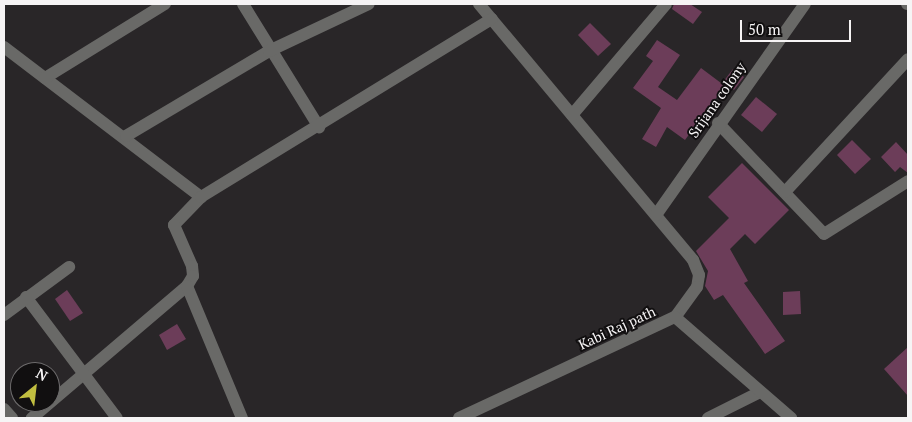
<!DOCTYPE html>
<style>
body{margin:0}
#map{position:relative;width:912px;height:422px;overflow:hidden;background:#292628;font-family:"PT Serif",serif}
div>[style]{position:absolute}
.building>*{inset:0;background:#6c3d59}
.minor>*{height:12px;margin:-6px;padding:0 6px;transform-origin:6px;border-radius:6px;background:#696967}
.tertiary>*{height:12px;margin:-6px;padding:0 6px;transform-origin:6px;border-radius:6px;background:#696967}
span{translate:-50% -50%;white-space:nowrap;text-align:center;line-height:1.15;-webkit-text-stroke:4px #110f10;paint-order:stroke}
.street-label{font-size:14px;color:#f6f4f5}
.frame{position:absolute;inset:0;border:5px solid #f6f4f5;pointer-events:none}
.north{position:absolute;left:10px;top:362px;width:50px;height:50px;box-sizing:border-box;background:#110f10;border:1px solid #6d6b6c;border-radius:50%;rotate:29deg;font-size:14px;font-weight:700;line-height:20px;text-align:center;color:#f6f4f5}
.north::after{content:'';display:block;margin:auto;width:18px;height:22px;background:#c1be40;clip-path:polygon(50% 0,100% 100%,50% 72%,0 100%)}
.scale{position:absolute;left:740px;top:20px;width:111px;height:22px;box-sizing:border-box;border:2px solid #f6f4f5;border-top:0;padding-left:6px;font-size:15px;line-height:18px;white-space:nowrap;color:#f6f4f5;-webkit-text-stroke:4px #110f10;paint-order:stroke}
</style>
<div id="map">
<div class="building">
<i style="clip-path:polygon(674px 4px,690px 4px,702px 12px,693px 24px,672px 9px)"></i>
<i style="clip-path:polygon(590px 23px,611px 44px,598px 56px,578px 35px)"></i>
<i style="clip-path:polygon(657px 40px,680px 55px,658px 87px,677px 100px,701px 68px,725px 86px,685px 140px,667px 127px,656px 147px,642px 139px,661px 108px,633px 88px,653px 61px,646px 56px)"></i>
<i style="clip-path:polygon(733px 69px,744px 77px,734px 90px,723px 82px)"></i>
<i style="clip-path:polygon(756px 97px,777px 114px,762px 132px,741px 115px)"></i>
<i style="clip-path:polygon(852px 140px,871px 159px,855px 174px,837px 155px)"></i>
<i style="clip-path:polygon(896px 142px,908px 155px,908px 173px,900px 167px,895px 172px,881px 157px)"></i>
<i style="clip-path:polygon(742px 163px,789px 210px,755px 244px,745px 234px,730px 249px,748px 281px,744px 283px,785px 341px,765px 354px,723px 295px,714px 300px,705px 286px,708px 271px,696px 251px,729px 218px,708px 197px)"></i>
<i style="clip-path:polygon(67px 290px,83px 313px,70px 321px,55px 299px)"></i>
<i style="clip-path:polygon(800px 291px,801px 314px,783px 315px,783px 292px)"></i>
<i style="clip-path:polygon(177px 324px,186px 339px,167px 350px,159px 335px)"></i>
<i style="clip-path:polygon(908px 347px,908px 396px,884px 369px)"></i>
</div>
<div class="minor">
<i style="left:243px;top:4px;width:145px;rotate:58.3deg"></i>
<i style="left:479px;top:4px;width:334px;rotate:50.1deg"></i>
<i style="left:693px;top:260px;width:16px;rotate:68deg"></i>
<i style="left:699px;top:275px;width:12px;rotate:99deg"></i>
<i style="left:697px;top:287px;width:37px;rotate:126deg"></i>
<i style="left:907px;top:4px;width:1px"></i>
<i style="left:4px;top:47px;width:248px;rotate:37.3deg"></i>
<i style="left:201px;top:197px;width:39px;rotate:134deg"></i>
<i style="left:174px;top:225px;width:45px;rotate:66.3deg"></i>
<i style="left:192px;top:266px;width:10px;rotate:84deg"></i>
<i style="left:193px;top:276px;width:12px;rotate:121deg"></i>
<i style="left:187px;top:286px;width:204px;rotate:139.6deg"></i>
<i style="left:45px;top:78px;width:141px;rotate:-31.7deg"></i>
<i style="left:572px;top:115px;width:145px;rotate:-49.7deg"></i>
<i style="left:718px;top:123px;width:153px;rotate:46.3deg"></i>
<i style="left:824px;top:234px;width:99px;rotate:-32.2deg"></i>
<i style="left:126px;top:136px;width:166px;rotate:-30.7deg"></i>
<i style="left:269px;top:51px;width:110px;rotate:-25.2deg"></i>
<i style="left:785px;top:192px;width:181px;rotate:-47.2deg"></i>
<i style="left:201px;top:197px;width:341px;rotate:-31.5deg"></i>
<i style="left:656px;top:215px;width:258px;rotate:-54.8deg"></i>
<i style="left:187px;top:286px;width:143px;rotate:67.4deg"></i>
<i style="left:26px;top:297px;width:151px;rotate:53.1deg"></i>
<i style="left:4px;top:315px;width:81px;rotate:-36.4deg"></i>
<i style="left:4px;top:409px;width:12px;rotate:48deg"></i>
<i style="left:708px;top:418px;width:58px;rotate:-26.6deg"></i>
</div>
<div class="tertiary">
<i style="left:459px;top:418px;width:238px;rotate:-25.1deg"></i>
<i style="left:675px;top:317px;width:154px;rotate:41deg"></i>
</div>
<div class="street-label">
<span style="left:717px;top:100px;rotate:-55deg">Srijana colony</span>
<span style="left:617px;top:328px;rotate:-25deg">Kabi Raj path</span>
</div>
<div class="frame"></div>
<div class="north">N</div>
<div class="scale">50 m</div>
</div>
